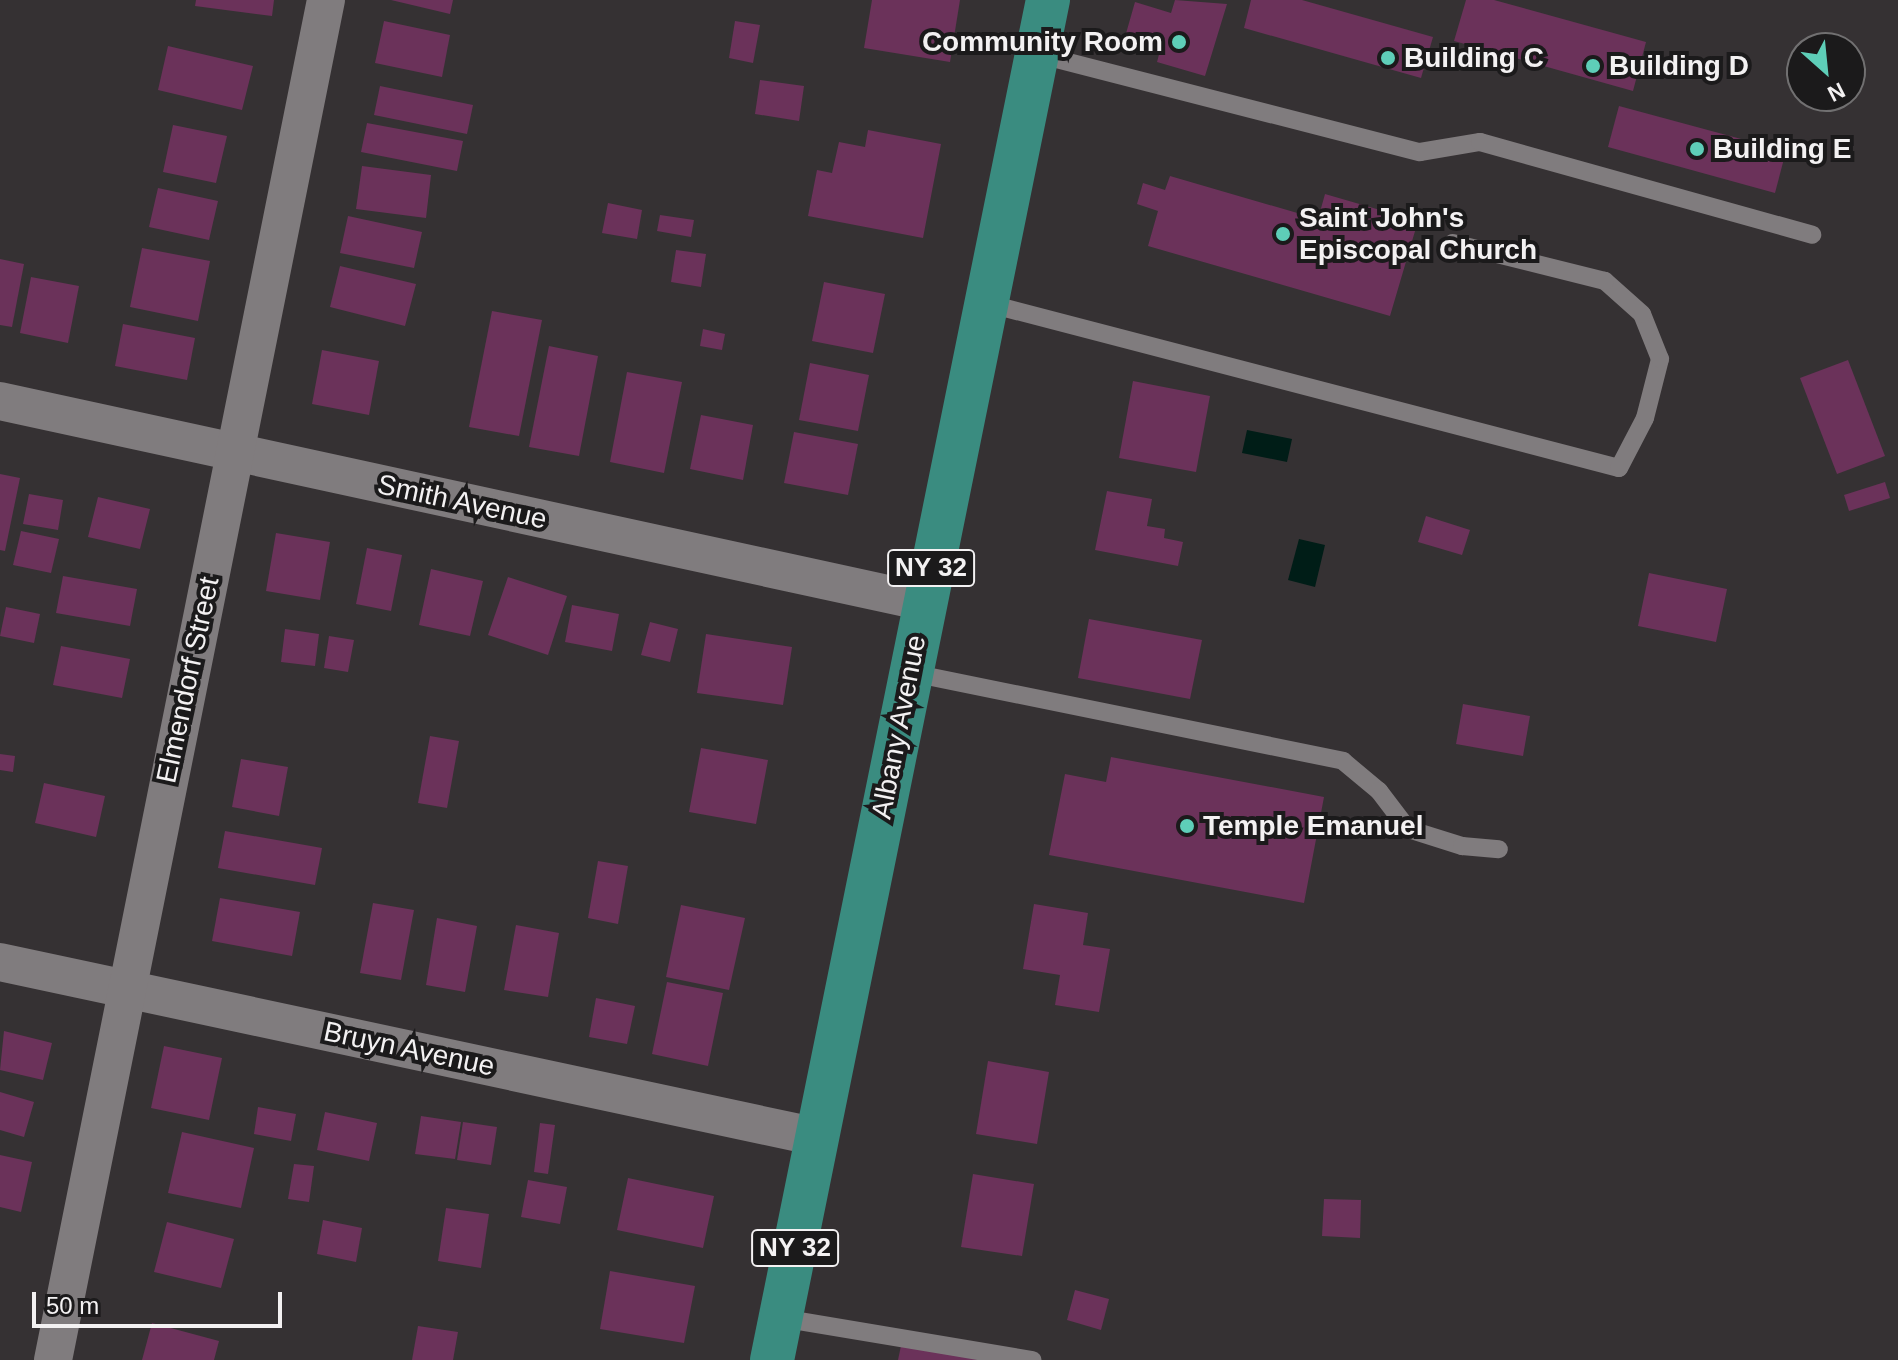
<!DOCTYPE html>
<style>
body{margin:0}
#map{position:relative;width:1898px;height:1360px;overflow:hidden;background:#353133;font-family:Arial,sans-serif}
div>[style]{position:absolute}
.water>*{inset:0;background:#001d17}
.building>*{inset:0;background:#6b325a}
.service>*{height:18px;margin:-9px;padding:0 9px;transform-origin:9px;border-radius:9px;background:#807c7e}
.minor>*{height:38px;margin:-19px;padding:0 19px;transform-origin:19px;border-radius:19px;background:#807c7e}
.primary>*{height:44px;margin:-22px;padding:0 22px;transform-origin:22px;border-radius:22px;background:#3a8c80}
.dots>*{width:22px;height:22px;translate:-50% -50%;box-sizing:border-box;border:4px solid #1b1a1b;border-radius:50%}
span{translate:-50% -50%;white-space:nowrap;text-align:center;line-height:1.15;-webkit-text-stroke:8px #1b1a1b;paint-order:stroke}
.shield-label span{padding:2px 6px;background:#1b1a1b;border:2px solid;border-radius:6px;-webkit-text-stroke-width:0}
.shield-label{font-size:26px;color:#f3f1f2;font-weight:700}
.poi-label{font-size:28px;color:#f3f1f2;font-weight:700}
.right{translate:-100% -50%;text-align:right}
.left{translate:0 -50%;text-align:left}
.street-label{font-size:28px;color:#f3f1f2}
.north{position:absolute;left:1786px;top:32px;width:80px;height:80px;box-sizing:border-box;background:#1b1a1b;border:2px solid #717071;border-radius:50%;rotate:153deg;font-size:22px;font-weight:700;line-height:32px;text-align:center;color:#f3f1f2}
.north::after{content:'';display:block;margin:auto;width:28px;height:36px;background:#5eceb8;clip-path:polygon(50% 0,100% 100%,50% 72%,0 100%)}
.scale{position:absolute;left:32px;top:1292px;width:250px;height:36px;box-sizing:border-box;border:4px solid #f3f1f2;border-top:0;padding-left:10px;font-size:24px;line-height:28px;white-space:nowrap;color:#f3f1f2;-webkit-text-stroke:6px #1b1a1b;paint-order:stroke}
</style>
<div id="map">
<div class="water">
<i style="clip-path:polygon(1247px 430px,1292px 439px,1287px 462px,1242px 453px)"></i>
<i style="clip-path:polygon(1299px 539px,1325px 545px,1315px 587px,1288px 580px)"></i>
</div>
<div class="building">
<i style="clip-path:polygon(196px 0,274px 0,272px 16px,195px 6px)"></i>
<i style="clip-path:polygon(391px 0,453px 0,450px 14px)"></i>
<i style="clip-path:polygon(872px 0,960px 0,950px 62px,864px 48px)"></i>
<i style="clip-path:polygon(1175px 0,1227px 4px,1205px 76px,1157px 62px,1161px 47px,1125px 37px,1135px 2px,1171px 13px)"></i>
<i style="clip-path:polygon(1251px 0,1302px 0,1433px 37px,1421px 78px,1244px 28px)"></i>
<i style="clip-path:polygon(1466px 0,1494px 0,1646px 42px,1633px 91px,1454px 41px)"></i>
<i style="clip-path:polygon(384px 21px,450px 35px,442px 77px,375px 63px)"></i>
<i style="clip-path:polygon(735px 21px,760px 25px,753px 63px,729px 58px)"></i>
<i style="clip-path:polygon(168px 46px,253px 66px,242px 110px,158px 90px)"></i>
<i style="clip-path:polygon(760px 80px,804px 86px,799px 121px,755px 114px)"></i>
<i style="clip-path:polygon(380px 86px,473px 105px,467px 134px,374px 115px)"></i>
<i style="clip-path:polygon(1619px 106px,1786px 151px,1775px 193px,1608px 147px)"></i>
<i style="clip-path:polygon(367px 123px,463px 141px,457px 171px,361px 152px)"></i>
<i style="clip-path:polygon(173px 125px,227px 136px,216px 183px,163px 172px)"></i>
<i style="clip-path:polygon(868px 130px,941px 144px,923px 238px,808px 216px,817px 170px,832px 173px,839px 142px,865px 147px)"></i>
<i style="clip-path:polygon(362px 166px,431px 175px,426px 218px,356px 209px)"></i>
<i style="clip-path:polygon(1170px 176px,1318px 219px,1325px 194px,1418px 221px,1390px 316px,1148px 246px,1158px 211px,1137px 204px,1143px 183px,1165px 190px)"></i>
<i style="clip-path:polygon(158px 188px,218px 201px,209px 240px,149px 227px)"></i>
<i style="clip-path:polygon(608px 203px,642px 210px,637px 239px,602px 233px)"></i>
<i style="clip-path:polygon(660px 215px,694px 220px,691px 237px,657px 231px)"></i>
<i style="clip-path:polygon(348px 216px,422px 232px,414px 268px,340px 253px)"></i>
<i style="clip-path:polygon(142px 248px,210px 261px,198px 321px,130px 307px)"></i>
<i style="clip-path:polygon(676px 250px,706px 254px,701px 287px,671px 282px)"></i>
<i style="clip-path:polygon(0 259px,24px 264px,12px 327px,0 325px)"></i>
<i style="clip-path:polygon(340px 266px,416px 284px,405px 326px,330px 307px)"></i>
<i style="clip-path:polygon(31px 277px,79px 286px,68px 343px,20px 333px)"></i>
<i style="clip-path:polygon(824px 282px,885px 294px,873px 353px,812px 341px)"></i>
<i style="clip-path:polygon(492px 311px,542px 320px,519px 436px,469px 427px)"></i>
<i style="clip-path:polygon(123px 324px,195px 338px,187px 380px,115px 366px)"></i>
<i style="clip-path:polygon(703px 329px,725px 334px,722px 350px,700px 346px)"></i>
<i style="clip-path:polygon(549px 346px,598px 356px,579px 456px,529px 447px)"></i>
<i style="clip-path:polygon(322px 350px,379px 361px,369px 415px,312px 404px)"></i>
<i style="clip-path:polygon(1848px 360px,1885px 456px,1837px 474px,1800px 378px)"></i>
<i style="clip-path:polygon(810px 363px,869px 375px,858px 431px,799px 420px)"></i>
<i style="clip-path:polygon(627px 372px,682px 382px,664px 473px,610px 462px)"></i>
<i style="clip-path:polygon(1133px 381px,1210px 396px,1196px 472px,1119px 458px)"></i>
<i style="clip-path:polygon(701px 415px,753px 425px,743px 480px,690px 469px)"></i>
<i style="clip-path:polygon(794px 432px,858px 444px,848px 495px,784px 483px)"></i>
<i style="clip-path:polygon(0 474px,20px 478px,5px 551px,0 550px)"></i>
<i style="clip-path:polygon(1885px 482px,1890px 498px,1849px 511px,1844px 495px)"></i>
<i style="clip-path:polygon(1107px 491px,1152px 499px,1147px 526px,1165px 529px,1164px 538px,1183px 542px,1178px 566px,1095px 550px)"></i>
<i style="clip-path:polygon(29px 494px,63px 500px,58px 530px,23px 524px)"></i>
<i style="clip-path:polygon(98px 497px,150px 509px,140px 549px,88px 537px)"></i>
<i style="clip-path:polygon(1426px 516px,1470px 530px,1462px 555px,1418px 542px)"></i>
<i style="clip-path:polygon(21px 531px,59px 539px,51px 573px,13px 565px)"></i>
<i style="clip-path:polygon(276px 533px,330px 542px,320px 600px,266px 591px)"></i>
<i style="clip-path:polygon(367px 548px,402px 555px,391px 611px,356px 604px)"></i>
<i style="clip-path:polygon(431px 569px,483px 581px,470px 636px,419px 625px)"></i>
<i style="clip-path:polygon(1649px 573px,1727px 589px,1716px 642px,1638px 626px)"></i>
<i style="clip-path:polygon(63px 576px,137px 589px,130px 626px,56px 613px)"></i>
<i style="clip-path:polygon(508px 577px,567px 596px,548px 655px,488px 635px)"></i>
<i style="clip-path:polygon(572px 605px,619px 614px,612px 651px,565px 642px)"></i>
<i style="clip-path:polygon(6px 607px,40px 614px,34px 643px,0 636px)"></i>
<i style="clip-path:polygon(1089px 619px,1202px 640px,1190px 699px,1078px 678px)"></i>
<i style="clip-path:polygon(650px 622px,678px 629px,670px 662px,641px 655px)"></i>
<i style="clip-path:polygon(285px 629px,319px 634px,315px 666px,281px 662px)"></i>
<i style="clip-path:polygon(706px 634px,792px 647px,783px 705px,697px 693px)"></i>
<i style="clip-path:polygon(329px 636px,354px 640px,348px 672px,324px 668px)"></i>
<i style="clip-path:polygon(61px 646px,130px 659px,122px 698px,53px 685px)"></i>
<i style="clip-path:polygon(1463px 704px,1530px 716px,1523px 756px,1456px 744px)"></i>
<i style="clip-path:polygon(430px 736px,459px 741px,447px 808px,418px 803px)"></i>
<i style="clip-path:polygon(701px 748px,768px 760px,756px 824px,689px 812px)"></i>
<i style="clip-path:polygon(0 754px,15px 756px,13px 772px,0 770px)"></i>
<i style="clip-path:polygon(1111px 757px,1324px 797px,1304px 903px,1049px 855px,1065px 774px,1106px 782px)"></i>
<i style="clip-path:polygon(241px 759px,288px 767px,279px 816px,232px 807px)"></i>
<i style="clip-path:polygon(44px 783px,105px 796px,96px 837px,35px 823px)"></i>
<i style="clip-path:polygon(225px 831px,322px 848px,315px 885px,218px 868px)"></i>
<i style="clip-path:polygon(598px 861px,628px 866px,618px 924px,588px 918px)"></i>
<i style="clip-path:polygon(220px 898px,300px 912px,292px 956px,212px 941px)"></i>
<i style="clip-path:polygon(373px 903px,414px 910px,401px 980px,360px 973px)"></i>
<i style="clip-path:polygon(1034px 904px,1088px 913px,1083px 945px,1110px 949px,1099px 1012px,1055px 1005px,1060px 975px,1023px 969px)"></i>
<i style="clip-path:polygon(681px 905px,745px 918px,729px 990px,666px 977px)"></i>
<i style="clip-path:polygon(437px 918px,477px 926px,465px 992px,426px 985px)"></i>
<i style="clip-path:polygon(516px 925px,559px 933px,548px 997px,504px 990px)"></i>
<i style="clip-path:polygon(667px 982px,723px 993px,708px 1066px,652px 1054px)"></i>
<i style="clip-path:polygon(596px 998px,635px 1006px,627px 1044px,589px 1037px)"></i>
<i style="clip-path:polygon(4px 1031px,52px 1043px,43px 1080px,0 1070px)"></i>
<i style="clip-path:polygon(164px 1046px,222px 1058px,209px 1120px,151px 1108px)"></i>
<i style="clip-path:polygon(988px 1061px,1049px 1072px,1037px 1144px,976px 1134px)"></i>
<i style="clip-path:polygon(0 1092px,34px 1102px,24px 1137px,0 1130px)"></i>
<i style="clip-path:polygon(258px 1107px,296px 1114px,291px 1141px,254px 1134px)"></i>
<i style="clip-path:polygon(325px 1112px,377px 1123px,369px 1161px,317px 1150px)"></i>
<i style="clip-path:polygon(421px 1116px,461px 1122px,455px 1159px,415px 1154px)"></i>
<i style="clip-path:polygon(463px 1122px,497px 1127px,491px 1165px,457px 1160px)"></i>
<i style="clip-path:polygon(540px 1123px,555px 1125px,548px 1174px,534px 1172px)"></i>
<i style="clip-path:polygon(182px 1132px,254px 1148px,241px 1208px,168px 1193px)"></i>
<i style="clip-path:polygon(0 1155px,32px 1162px,21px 1212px,0 1207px)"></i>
<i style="clip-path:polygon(294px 1164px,314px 1166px,309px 1202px,288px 1199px)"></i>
<i style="clip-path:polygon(973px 1174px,1034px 1184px,1022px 1256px,961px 1247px)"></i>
<i style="clip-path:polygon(628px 1178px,714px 1196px,703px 1248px,617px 1230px)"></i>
<i style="clip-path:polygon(528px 1180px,567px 1187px,560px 1224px,521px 1217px)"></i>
<i style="clip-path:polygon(1324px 1199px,1361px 1200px,1360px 1238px,1322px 1236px)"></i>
<i style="clip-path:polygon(446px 1208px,489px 1214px,481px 1268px,438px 1261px)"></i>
<i style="clip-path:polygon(323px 1220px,362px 1228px,356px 1262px,317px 1254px)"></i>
<i style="clip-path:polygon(167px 1222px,234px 1239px,221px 1288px,154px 1272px)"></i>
<i style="clip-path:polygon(610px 1271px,695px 1286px,684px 1343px,600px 1329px)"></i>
<i style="clip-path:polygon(1075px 1290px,1109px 1299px,1101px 1330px,1067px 1320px)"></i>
<i style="clip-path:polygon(152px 1323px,219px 1341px,214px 1360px,142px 1360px)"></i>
<i style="clip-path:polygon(418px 1326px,458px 1332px,453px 1360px,412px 1360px)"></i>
<i style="clip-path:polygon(902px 1341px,987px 1360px,898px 1360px)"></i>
</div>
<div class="service">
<i style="left:1037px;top:54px;width:395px;rotate:14.4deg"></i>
<i style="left:1420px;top:152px;width:61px;rotate:-9.5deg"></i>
<i style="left:1480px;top:142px;width:345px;rotate:15.6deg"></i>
<i style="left:986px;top:303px;width:654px;rotate:14.61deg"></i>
<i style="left:1619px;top:468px;width:56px;rotate:-62.5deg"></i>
<i style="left:1645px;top:418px;width:61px;rotate:-75.7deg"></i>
<i style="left:1660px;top:359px;width:48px;rotate:-111.8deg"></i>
<i style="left:1642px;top:314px;width:50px;rotate:-138.3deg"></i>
<i style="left:1605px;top:281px;width:157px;rotate:-166deg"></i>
<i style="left:912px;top:673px;width:440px;rotate:11.5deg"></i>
<i style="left:1343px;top:761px;width:47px;rotate:39.8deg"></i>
<i style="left:1379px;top:791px;width:48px;rotate:52.7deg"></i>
<i style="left:1408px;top:829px;width:57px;rotate:17.5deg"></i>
<i style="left:1462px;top:846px;width:37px;rotate:5deg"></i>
<i style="left:781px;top:1318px;width:255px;rotate:9.5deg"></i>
</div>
<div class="minor">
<i style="left:0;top:401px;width:946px;rotate:12.27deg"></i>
<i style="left:0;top:962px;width:837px;rotate:12.08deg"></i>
<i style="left:53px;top:1360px;width:1387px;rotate:-78.65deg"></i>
</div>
<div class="primary">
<i style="left:772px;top:1360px;width:1388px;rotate:-78.53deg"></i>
</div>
<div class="dots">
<i style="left:1179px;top:42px;background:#5eceb8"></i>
<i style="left:1388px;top:58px;background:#5eceb8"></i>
<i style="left:1593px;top:66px;background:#5eceb8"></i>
<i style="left:1697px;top:149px;background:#5eceb8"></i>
<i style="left:1283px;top:234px;background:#5eceb8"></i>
<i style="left:1187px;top:826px;background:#5eceb8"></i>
</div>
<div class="shield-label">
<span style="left:931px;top:568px">NY 32</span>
<span style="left:795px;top:1248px">NY 32</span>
</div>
<div class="poi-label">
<span class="right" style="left:1163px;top:42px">Community Room</span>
<span class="left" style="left:1404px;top:58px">Building C</span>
<span class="left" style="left:1609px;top:66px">Building D</span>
<span class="left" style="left:1713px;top:149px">Building E</span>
<span class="left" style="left:1299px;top:234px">Saint John's<br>Episcopal Church</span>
<span class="left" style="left:1203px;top:826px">Temple Emanuel</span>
</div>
<div class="street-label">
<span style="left:462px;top:502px;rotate:12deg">Smith Avenue</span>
<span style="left:188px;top:680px;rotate:-78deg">Elmendorf Street</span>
<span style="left:899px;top:727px;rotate:-79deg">Albany Avenue</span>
<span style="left:409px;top:1049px;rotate:12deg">Bruyn Avenue</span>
</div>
<div class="north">N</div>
<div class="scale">50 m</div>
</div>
